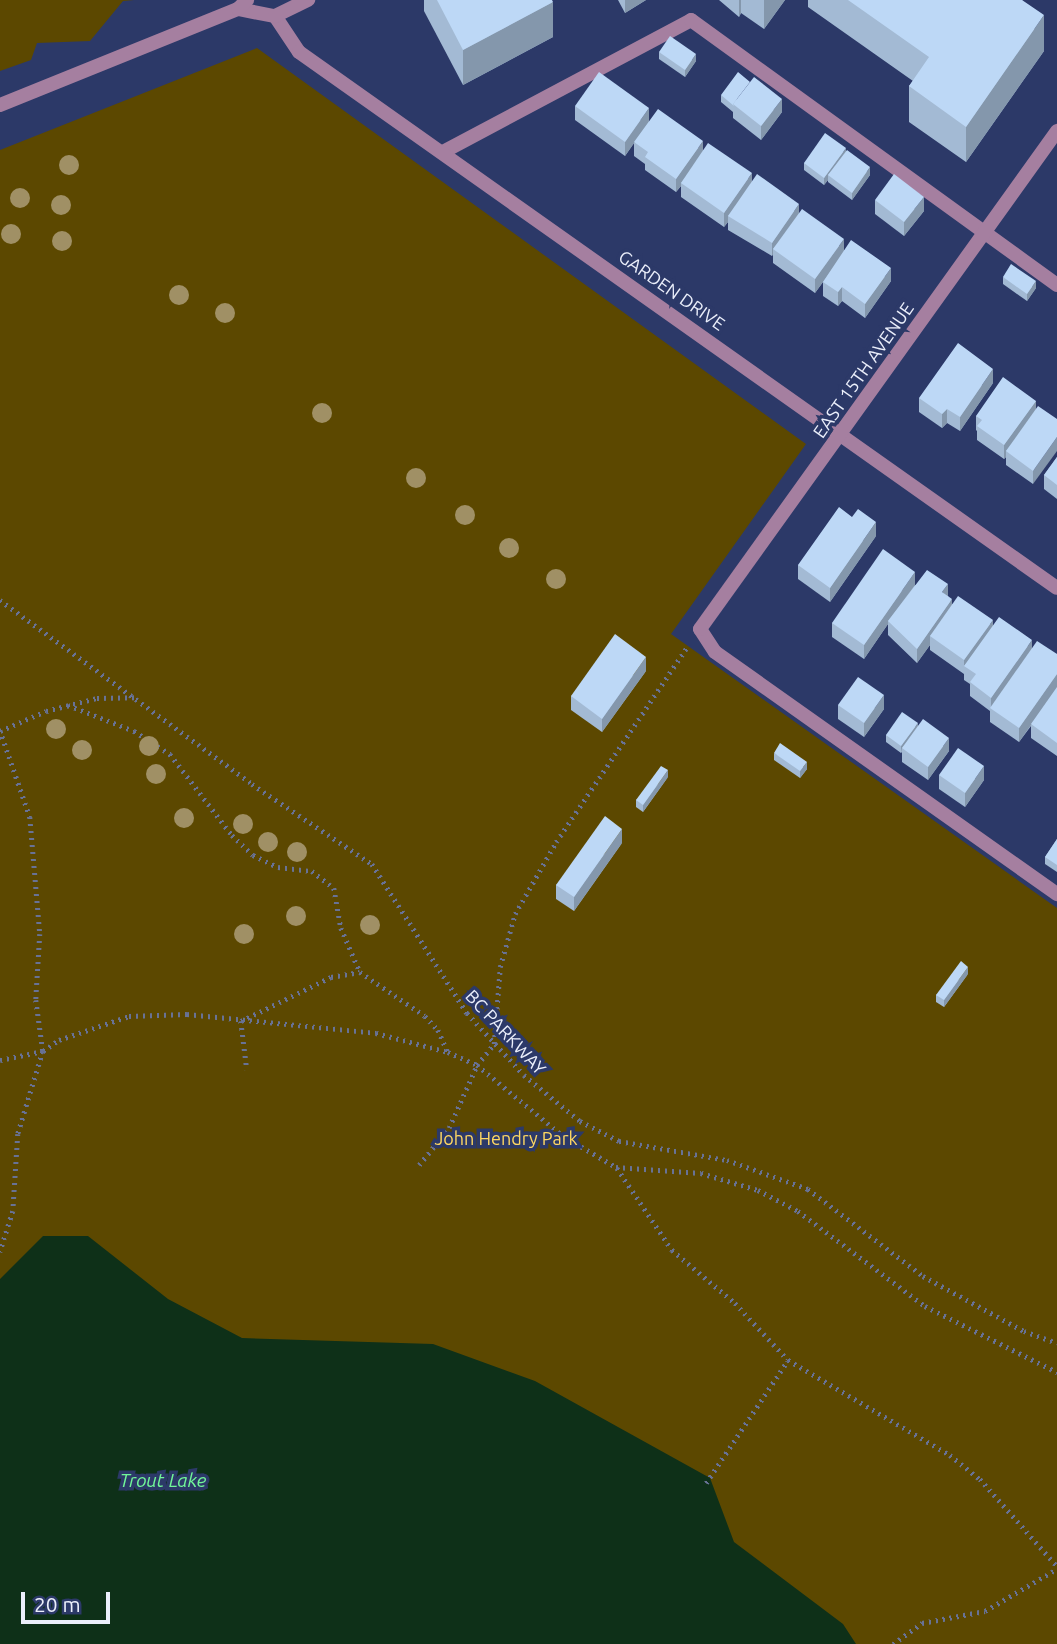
<!DOCTYPE html>
<style>
body{margin:0}
#map{position:relative;width:1057px;height:1644px;overflow:hidden;background:#2c3968;font-family:Ubuntu,sans-serif}
div>[style]{position:absolute}
.green>*{inset:0;background:#5c4800}
.water>*{inset:0;background:#0e3018}
.path>*{height:4.5px;margin-top:-2.25px;transform-origin:0;background:repeating-linear-gradient(90deg,#687296 0 2px,transparent 0 7px)}
.service>*{height:14px;margin:-7px;padding:0 7px;transform-origin:7px;border-radius:7px;background:#a57fa0}
.minor>*{height:14px;margin:-7px;padding:0 7px;transform-origin:7px;border-radius:7px;background:#a57fa0}
.tertiary>*{height:14px;margin:-7px;padding:0 7px;transform-origin:7px;border-radius:7px;background:#a57fa0}
.trees>*{width:20px;height:20px;margin:-10px;border-radius:50%;background:#a09065}
.wall>*{inset:0;background:#a3bad4}
.shaded-wall>*{inset:0;background:#8497ac}
.building>*{inset:0;background:#bdd8f6}
span{translate:-50% -50%;white-space:nowrap;text-align:center;line-height:1.15;-webkit-text-stroke:7px #2c3968;paint-order:stroke}
.street-label{font-size:18px;color:#ebeffb}
.park-label{font-size:18px;color:#fed762}
.water-label{font-size:19px;color:#71f698;font-style:italic}
.scale{position:absolute;left:21px;top:1592px;width:89px;height:32px;box-sizing:border-box;border:4px solid #ebeffb;border-top:0;padding-left:9px;font-size:21px;line-height:24px;white-space:nowrap;color:#ebeffb;-webkit-text-stroke:5px #2c3968;paint-order:stroke}
</style>
<div id="map">
<div class="green">
<i style="clip-path:polygon(0 0,134px 0,123px 1px,90px 41px,37px 43px,31px 60px,0 71px)"></i>
<i style="clip-path:polygon(257px 48px,806px 444px,671px 634px,1057px 908px,1057px 1644px,0 1644px,0 150px)"></i>
</div>
<div class="water">
<i style="clip-path:polygon(43px 1236px,88px 1236px,168px 1299px,242px 1338px,433px 1344px,535px 1381px,710px 1478px,734px 1542px,843px 1624px,856px 1644px,0 1644px,0 1279px)"></i>
</div>
<div class="path">
<i style="left:0;top:600px;width:312px;rotate:36.1deg"></i>
<i style="left:252px;top:784px;width:144px;rotate:33.7deg"></i>
<i style="left:372px;top:864px;width:177px;rotate:57.5deg"></i>
<i style="left:467px;top:1013px;width:84px;rotate:47.4deg"></i>
<i style="left:524px;top:1075px;width:72px;rotate:39.4deg"></i>
<i style="left:580px;top:1121px;width:44px;rotate:27.1deg"></i>
<i style="left:619px;top:1141px;width:110px;rotate:10deg"></i>
<i style="left:727px;top:1160px;width:86px;rotate:19.7deg"></i>
<i style="left:808px;top:1189px;width:144px;rotate:37.1deg"></i>
<i style="left:923px;top:1276px;width:115px;rotate:28.6deg"></i>
<i style="left:1024px;top:1331px;width:35px;rotate:20deg"></i>
<i style="left:68px;top:705px;width:71px;rotate:21.5deg"></i>
<i style="left:134px;top:731px;width:43px;rotate:32.6deg"></i>
<i style="left:170px;top:754px;width:102px;rotate:52.6deg"></i>
<i style="left:232px;top:835px;width:29px;rotate:44deg"></i>
<i style="left:253px;top:855px;width:28px;rotate:26deg"></i>
<i style="left:278px;top:867px;width:34px;rotate:7deg"></i>
<i style="left:312px;top:871px;width:28px;rotate:38deg"></i>
<i style="left:334px;top:888px;width:41px;rotate:80.1deg"></i>
<i style="left:341px;top:928px;width:48px;rotate:66.6deg"></i>
<i style="left:0;top:730px;width:92px;rotate:71deg"></i>
<i style="left:30px;top:817px;width:117px;rotate:85.1deg"></i>
<i style="left:40px;top:934px;width:66px;rotate:93.5deg"></i>
<i style="left:36px;top:1000px;width:51px;rotate:82.2deg"></i>
<i style="left:43px;top:1051px;width:87px;rotate:106.8deg"></i>
<i style="left:18px;top:1134px;width:77px;rotate:93.7deg"></i>
<i style="left:13px;top:1211px;width:43px;rotate:107.6deg"></i>
<i style="left:0;top:731px;width:50px;rotate:-23.5deg"></i>
<i style="left:46px;top:711px;width:53px;rotate:-14.3deg"></i>
<i style="left:97px;top:698px;width:39px;rotate:-1deg"></i>
<i style="left:241px;top:1021px;width:100px;rotate:-26.1deg"></i>
<i style="left:331px;top:977px;width:29px;rotate:-10deg"></i>
<i style="left:360px;top:972px;width:78px;rotate:34.1deg"></i>
<i style="left:425px;top:1016px;width:19px;rotate:47deg"></i>
<i style="left:438px;top:1030px;width:24px;rotate:66deg"></i>
<i style="left:448px;top:1052px;width:32px;rotate:24deg"></i>
<i style="left:477px;top:1065px;width:112px;rotate:39.5deg"></i>
<i style="left:563px;top:1136px;width:61px;rotate:30.3deg"></i>
<i style="left:616px;top:1167px;width:85px;rotate:4deg"></i>
<i style="left:701px;top:1173px;width:59px;rotate:16.6deg"></i>
<i style="left:758px;top:1190px;width:45px;rotate:27.7deg"></i>
<i style="left:798px;top:1211px;width:159px;rotate:36.8deg"></i>
<i style="left:925px;top:1306px;width:148px;rotate:26.6deg"></i>
<i style="left:241px;top:1021px;width:49px;rotate:83deg"></i>
<i style="left:0;top:1060px;width:44px;rotate:-11.8deg"></i>
<i style="left:43px;top:1051px;width:19px;rotate:-35deg"></i>
<i style="left:59px;top:1040px;width:74px;rotate:-18.9deg"></i>
<i style="left:129px;top:1016px;width:58px;rotate:-2deg"></i>
<i style="left:187px;top:1014px;width:190px;rotate:5.7deg"></i>
<i style="left:376px;top:1033px;width:74px;rotate:14.8deg"></i>
<i style="left:419px;top:1165px;width:48px;rotate:-51deg"></i>
<i style="left:449px;top:1128px;width:69px;rotate:-66deg"></i>
<i style="left:477px;top:1065px;width:27px;rotate:-51deg"></i>
<i style="left:494px;top:1044px;width:77px;rotate:-85.5deg"></i>
<i style="left:500px;top:967px;width:55px;rotate:-74.2deg"></i>
<i style="left:515px;top:914px;width:83px;rotate:-60.3deg"></i>
<i style="left:556px;top:842px;width:235px;rotate:-56.1deg"></i>
<i style="left:617px;top:1168px;width:99px;rotate:56.1deg"></i>
<i style="left:672px;top:1250px;width:82px;rotate:40.1deg"></i>
<i style="left:735px;top:1303px;width:78px;rotate:47.1deg"></i>
<i style="left:788px;top:1360px;width:188px;rotate:30.4deg"></i>
<i style="left:950px;top:1455px;width:38px;rotate:39deg"></i>
<i style="left:980px;top:1479px;width:116px;rotate:48.5deg"></i>
<i style="left:706px;top:1483px;width:148px;rotate:-56.3deg"></i>
<i style="left:893px;top:1644px;width:36px;rotate:-36deg"></i>
<i style="left:922px;top:1623px;width:64px;rotate:-10.8deg"></i>
<i style="left:985px;top:1611px;width:83px;rotate:-30.3deg"></i>
</div>
<div class="service">
<i style="left:443px;top:152px;width:281px;rotate:-28deg"></i>
<i style="left:691px;top:20px;width:452px;rotate:35.9deg"></i>
<i style="left:700px;top:629px;width:27px;rotate:57deg"></i>
<i style="left:715px;top:652px;width:419px;rotate:35.3deg"></i>
</div>
<div class="minor">
<i style="left:275px;top:16px;width:43px;rotate:56.3deg"></i>
<i style="left:299px;top:52px;width:928px;rotate:35.27deg"></i>
<i style="left:700px;top:629px;width:613px;rotate:-54.36deg"></i>
</div>
<div class="tertiary">
<i style="left:238px;top:9px;width:38px;rotate:11deg"></i>
<i style="left:275px;top:16px;width:37px;rotate:-26deg"></i>
<i style="left:0;top:105px;width:257px;rotate:-22deg"></i>
<i style="left:238px;top:9px;width:13px;rotate:-45deg"></i>
</div>
<div class="trees">
<i style="left:69px;top:165px"></i>
<i style="left:20px;top:198px"></i>
<i style="left:61px;top:205px"></i>
<i style="left:11px;top:234px"></i>
<i style="left:62px;top:241px"></i>
<i style="left:179px;top:295px"></i>
<i style="left:225px;top:313px"></i>
<i style="left:322px;top:413px"></i>
<i style="left:416px;top:478px"></i>
<i style="left:465px;top:515px"></i>
<i style="left:509px;top:548px"></i>
<i style="left:556px;top:579px"></i>
<i style="left:56px;top:729px"></i>
<i style="left:149px;top:746px"></i>
<i style="left:82px;top:750px"></i>
<i style="left:156px;top:774px"></i>
<i style="left:184px;top:818px"></i>
<i style="left:243px;top:824px"></i>
<i style="left:268px;top:842px"></i>
<i style="left:297px;top:852px"></i>
<i style="left:296px;top:916px"></i>
<i style="left:370px;top:925px"></i>
<i style="left:244px;top:934px"></i>
</div>
<div class="wall">
<i style="clip-path:polygon(424px 0,552px 0,553px 37px,463px 85px,424px 11px)"></i>
<i style="clip-path:polygon(618px 0,646px 0,625px 13px)"></i>
<i style="clip-path:polygon(719px 0,785px 0,764px 29px,741px 13px,739px 17px)"></i>
<i style="clip-path:polygon(808px 0,1022px 0,1044px 51px,966px 162px,909px 122px,909px 86px,913px 81px,808px 7px)"></i>
<i style="clip-path:polygon(659px 52px,696px 61px,685px 77px,659px 59px)"></i>
<i style="clip-path:polygon(721px 95px,782px 112px,761px 140px,733px 118px,733px 112px,721px 102px)"></i>
<i style="clip-path:polygon(575px 106px,649px 122px,703px 150px,752px 181px,799px 214px,844px 250px,891px 281px,865px 318px,842px 301px,838px 306px,823px 296px,823px 282px,815px 293px,773px 263px,773px 254px,772px 256px,728px 230px,728px 222px,724px 227px,681px 197px,681px 186px,676px 192px,645px 170px,645px 164px,634px 156px,634px 143px,625px 156px,575px 120px)"></i>
<i style="clip-path:polygon(846px 151px,870px 175px,852px 200px,828px 182px,828px 180px,824px 185px,804px 170px,804px 163px)"></i>
<i style="clip-path:polygon(875px 200px,924px 211px,904px 236px,875px 214px)"></i>
<i style="clip-path:polygon(1003px 277px,1036px 288px,1027px 301px,1003px 284px)"></i>
<i style="clip-path:polygon(993px 383px,960px 431px,947px 423px,942px 428px,919px 412px,919px 398px)"></i>
<i style="clip-path:polygon(1036px 401px,1033px 484px,1006px 465px,1006px 457px,1004px 459px,977px 440px,977px 431px,976px 430px,976px 416px)"></i>
<i style="clip-path:polygon(1057px 457px,1057px 499px,1044px 489px,1044px 475px)"></i>
<i style="clip-path:polygon(876px 536px,830px 602px,798px 579px,798px 565px)"></i>
<i style="clip-path:polygon(915px 585px,948px 596px,952px 604px,993px 626px,1032px 649px,1057px 654px,1057px 756px,1031px 738px,1031px 726px,1019px 742px,990px 722px,990px 711px,970px 696px,970px 684px,964px 680px,964px 674px,930px 650px,930px 645px,917px 663px,888px 635px,888px 624px,864px 659px,832px 637px,832px 623px)"></i>
<i style="clip-path:polygon(646px 671px,602px 732px,571px 710px,571px 696px)"></i>
<i style="clip-path:polygon(838px 705px,884px 709px,864px 737px,838px 719px)"></i>
<i style="clip-path:polygon(918px 726px,949px 751px,928px 780px,902px 762px,902px 752px,901px 753px,886px 742px,886px 735px)"></i>
<i style="clip-path:polygon(774px 753px,807px 769px,800px 778px,774px 760px)"></i>
<i style="clip-path:polygon(939px 775px,984px 780px,965px 807px,939px 789px)"></i>
<i style="clip-path:polygon(668px 777px,643px 812px,636px 807px,636px 800px)"></i>
<i style="clip-path:polygon(1057px 839px,1057px 872px,1045px 864px,1045px 857px)"></i>
<i style="clip-path:polygon(622px 843px,574px 911px,556px 899px,556px 885px)"></i>
<i style="clip-path:polygon(968px 974px,944px 1007px,936px 1002px,936px 995px)"></i>
</div>
<div class="shaded-wall">
<i style="clip-path:polygon(625px 0,646px 0,625px 13px)"></i>
<i style="clip-path:polygon(739px 0,741px 0,741px 13px,739px 17px)"></i>
<i style="clip-path:polygon(764px 0,785px 0,764px 29px)"></i>
<i style="clip-path:polygon(553px 2px,553px 37px,463px 85px,463px 50px)"></i>
<i style="clip-path:polygon(1044px 15px,1044px 51px,966px 162px,966px 127px)"></i>
<i style="clip-path:polygon(696px 54px,696px 61px,685px 77px,685px 70px)"></i>
<i style="clip-path:polygon(782px 99px,782px 112px,761px 140px,761px 126px)"></i>
<i style="clip-path:polygon(649px 108px,649px 122px,625px 156px,625px 142px)"></i>
<i style="clip-path:polygon(703px 141px,703px 155px,681px 183px,681px 186px,676px 192px,676px 179px)"></i>
<i style="clip-path:polygon(846px 148px,846px 155px,828px 175px,828px 180px,824px 185px,824px 178px)"></i>
<i style="clip-path:polygon(870px 167px,870px 175px,852px 200px,852px 193px)"></i>
<i style="clip-path:polygon(752px 173px,752px 187px,728px 216px,728px 222px,724px 227px,724px 213px)"></i>
<i style="clip-path:polygon(924px 197px,924px 211px,904px 236px,904px 222px)"></i>
<i style="clip-path:polygon(799px 204px,799px 218px,773px 249px,773px 254px,772px 256px,772px 243px)"></i>
<i style="clip-path:polygon(844px 239px,844px 253px,815px 293px,815px 279px)"></i>
<i style="clip-path:polygon(891px 268px,891px 281px,865px 318px,865px 304px)"></i>
<i style="clip-path:polygon(1036px 281px,1036px 288px,1027px 301px,1027px 294px)"></i>
<i style="clip-path:polygon(842px 287px,842px 301px,838px 306px,838px 292px)"></i>
<i style="clip-path:polygon(993px 369px,993px 383px,960px 431px,960px 417px)"></i>
<i style="clip-path:polygon(1036px 401px,1036px 414px,1006px 451px,1006px 457px,1004px 459px,1004px 445px)"></i>
<i style="clip-path:polygon(947px 409px,947px 423px,942px 428px,942px 414px)"></i>
<i style="clip-path:polygon(1057px 437px,1057px 451px,1033px 484px,1033px 471px)"></i>
<i style="clip-path:polygon(876px 522px,876px 536px,830px 602px,830px 588px)"></i>
<i style="clip-path:polygon(915px 572px,915px 585px,888px 621px,888px 624px,864px 659px,864px 645px)"></i>
<i style="clip-path:polygon(948px 584px,948px 598px,942px 592px)"></i>
<i style="clip-path:polygon(952px 599px,952px 613px,930px 636px,930px 645px,917px 663px,917px 649px)"></i>
<i style="clip-path:polygon(993px 620px,993px 634px,964px 666px,964px 674px,964px 660px)"></i>
<i style="clip-path:polygon(1032px 640px,1032px 654px,991px 709px,991px 698px)"></i>
<i style="clip-path:polygon(646px 657px,646px 671px,602px 732px,602px 719px)"></i>
<i style="clip-path:polygon(1057px 674px,1057px 688px,1019px 742px,1019px 728px)"></i>
<i style="clip-path:polygon(884px 695px,884px 709px,864px 737px,864px 723px)"></i>
<i style="clip-path:polygon(918px 723px,918px 730px,902px 748px,901px 753px,901px 746px)"></i>
<i style="clip-path:polygon(949px 738px,949px 751px,928px 780px,928px 767px)"></i>
<i style="clip-path:polygon(807px 762px,807px 769px,800px 778px,800px 771px)"></i>
<i style="clip-path:polygon(984px 766px,984px 780px,965px 807px,965px 793px)"></i>
<i style="clip-path:polygon(668px 770px,668px 777px,643px 812px,643px 805px)"></i>
<i style="clip-path:polygon(622px 829px,622px 843px,574px 911px,574px 897px)"></i>
<i style="clip-path:polygon(968px 967px,968px 974px,944px 1007px,944px 1000px)"></i>
</div>
<div class="building">
<i style="clip-path:polygon(437px 0,552px 0,553px 2px,463px 50px)"></i>
<i style="clip-path:polygon(848px 0,1022px 0,1044px 15px,966px 127px,909px 86px,929px 57px)"></i>
<i style="clip-path:polygon(670px 36px,696px 54px,685px 70px,659px 52px)"></i>
<i style="clip-path:polygon(599px 72px,649px 108px,625px 142px,575px 106px)"></i>
<i style="clip-path:polygon(738px 72px,750px 82px,733px 104px,734px 106px,721px 95px)"></i>
<i style="clip-path:polygon(754px 77px,782px 99px,761px 126px,733px 104px)"></i>
<i style="clip-path:polygon(658px 109px,703px 141px,676px 179px,645px 157px,648px 152px,634px 142px)"></i>
<i style="clip-path:polygon(825px 133px,846px 148px,824px 178px,804px 163px)"></i>
<i style="clip-path:polygon(708px 143px,752px 173px,724px 213px,681px 183px)"></i>
<i style="clip-path:polygon(847px 150px,870px 167px,852px 193px,828px 175px)"></i>
<i style="clip-path:polygon(757px 174px,799px 204px,772px 243px,728px 216px)"></i>
<i style="clip-path:polygon(894px 174px,924px 197px,904px 222px,875px 200px)"></i>
<i style="clip-path:polygon(802px 209px,844px 239px,815px 279px,773px 249px)"></i>
<i style="clip-path:polygon(851px 240px,891px 268px,865px 304px,842px 287px,838px 292px,823px 282px)"></i>
<i style="clip-path:polygon(1011px 264px,1036px 281px,1027px 294px,1003px 277px)"></i>
<i style="clip-path:polygon(958px 343px,993px 369px,960px 417px,947px 409px,942px 414px,919px 398px)"></i>
<i style="clip-path:polygon(1003px 377px,1036px 401px,1004px 445px,977px 426px,982px 420px,976px 416px)"></i>
<i style="clip-path:polygon(1038px 406px,1057px 419px,1057px 437px,1033px 471px,1006px 451px)"></i>
<i style="clip-path:polygon(1057px 457px,1057px 485px,1044px 475px)"></i>
<i style="clip-path:polygon(839px 507px,852px 517px,858px 509px,876px 522px,830px 588px,798px 565px)"></i>
<i style="clip-path:polygon(883px 549px,915px 572px,864px 645px,832px 623px)"></i>
<i style="clip-path:polygon(927px 570px,948px 584px,942px 592px,952px 599px,917px 649px,888px 621px)"></i>
<i style="clip-path:polygon(958px 596px,993px 620px,964px 660px,930px 636px)"></i>
<i style="clip-path:polygon(999px 617px,1032px 640px,991px 698px,970px 682px,976px 674px,964px 666px)"></i>
<i style="clip-path:polygon(615px 634px,646px 657px,602px 719px,571px 696px)"></i>
<i style="clip-path:polygon(1037px 641px,1057px 654px,1057px 674px,1019px 728px,990px 708px)"></i>
<i style="clip-path:polygon(858px 677px,884px 695px,864px 723px,838px 705px)"></i>
<i style="clip-path:polygon(1057px 687px,1057px 743px,1031px 724px)"></i>
<i style="clip-path:polygon(902px 712px,918px 723px,901px 746px,886px 735px)"></i>
<i style="clip-path:polygon(923px 719px,949px 738px,928px 767px,902px 748px)"></i>
<i style="clip-path:polygon(780px 743px,807px 762px,800px 771px,774px 753px)"></i>
<i style="clip-path:polygon(958px 748px,984px 766px,965px 793px,939px 775px)"></i>
<i style="clip-path:polygon(661px 766px,668px 770px,643px 805px,636px 800px)"></i>
<i style="clip-path:polygon(605px 816px,622px 829px,574px 897px,556px 885px)"></i>
<i style="clip-path:polygon(1057px 839px,1057px 865px,1045px 857px)"></i>
<i style="clip-path:polygon(961px 961px,968px 967px,944px 1000px,936px 995px)"></i>
</div>
<div class="street-label">
<span style="left:672px;top:290px;rotate:35deg">GARDEN DRIVE</span>
<span style="left:863px;top:370px;rotate:-55deg">EAST 15TH AVENUE</span>
<span style="left:506px;top:1032px;rotate:47deg">BC PARKWAY</span>
</div>
<div class="park-label">
<span style="left:506px;top:1138px">John Hendry Park</span>
</div>
<div class="water-label">
<span style="left:163px;top:1481px">Trout Lake</span>
</div>
<div class="scale">20 m</div>
</div>
